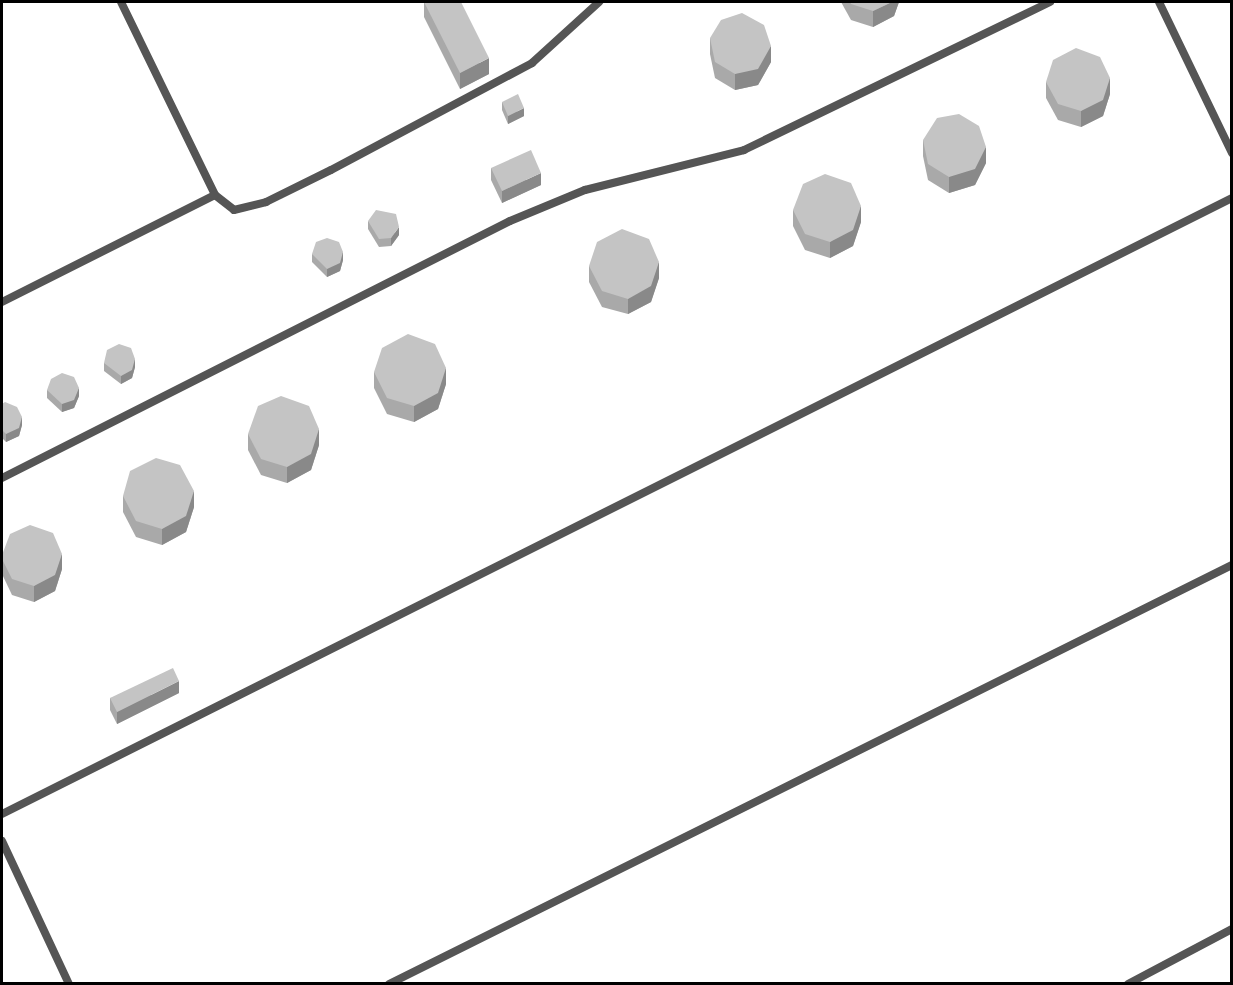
<!DOCTYPE html>
<style>
body{margin:0}
#map{position:relative;width:1233px;height:985px;overflow:hidden;background:#fff;font-family:"PT Sans",sans-serif}
div>[style]{position:absolute}
.service>*{height:8px;margin:-4px;padding:0 4px;transform-origin:4px;border-radius:4px;background:#555}
.wall>*{inset:0;background:#a9a9a9}
.shaded-wall>*{inset:0;background:#898989}
.building>*{inset:0;background:#c4c4c4}
span{translate:-50% -50%;white-space:nowrap;text-align:center;line-height:1.15;-webkit-text-stroke:5px #fff;paint-order:stroke}
.frame{position:absolute;inset:0;border:3px solid #000;pointer-events:none}
</style>
<div id="map">
<div class="service">
<i style="left:121px;top:2px;width:215px;rotate:64deg"></i>
<i style="left:215px;top:195px;width:24px;rotate:38deg"></i>
<i style="left:234px;top:210px;width:33px;rotate:-14deg"></i>
<i style="left:266px;top:202px;width:72px;rotate:-26.2deg"></i>
<i style="left:331px;top:170px;width:228px;rotate:-28deg"></i>
<i style="left:532px;top:63px;width:91px;rotate:-42.3deg"></i>
<i style="left:1159px;top:2px;width:168px;rotate:64.2deg"></i>
<i style="left:2px;top:302px;width:238px;rotate:-26.7deg"></i>
<i style="left:2px;top:478px;width:569px;rotate:-26.84deg"></i>
<i style="left:510px;top:221px;width:81px;rotate:-22.5deg"></i>
<i style="left:585px;top:190px;width:164px;rotate:-14.1deg"></i>
<i style="left:744px;top:150px;width:340px;rotate:-25.8deg"></i>
<i style="left:2px;top:814px;width:1376px;rotate:-26.6deg"></i>
<i style="left:2px;top:841px;width:158px;rotate:64.9deg"></i>
<i style="left:389px;top:984px;width:941px;rotate:-26.43deg"></i>
<i style="left:1128px;top:984px;width:118px;rotate:-27.9deg"></i>
</div>
<div class="wall">
<i style="clip-path:polygon(424px 2px,489px 74px,460px 89px,424px 17px)"></i>
<i style="clip-path:polygon(841px 2px,899px 2px,894px 16px,873px 27px,851px 20px)"></i>
<i style="clip-path:polygon(710px 38px,771px 62px,758px 85px,735px 90px,715px 78px,710px 54px)"></i>
<i style="clip-path:polygon(1046px 82px,1110px 94px,1103px 116px,1081px 127px,1058px 120px,1046px 98px)"></i>
<i style="clip-path:polygon(502px 102px,524px 116px,508px 124px,502px 110px)"></i>
<i style="clip-path:polygon(923px 140px,986px 163px,975px 185px,949px 193px,928px 180px,923px 156px)"></i>
<i style="clip-path:polygon(491px 168px,541px 185px,502px 203px,491px 180px)"></i>
<i style="clip-path:polygon(793px 210px,861px 222px,853px 246px,830px 258px,805px 250px,793px 226px)"></i>
<i style="clip-path:polygon(368px 221px,399px 235px,391px 246px,379px 247px,368px 229px)"></i>
<i style="clip-path:polygon(312px 254px,343px 260px,340px 271px,327px 277px,312px 262px)"></i>
<i style="clip-path:polygon(589px 266px,659px 278px,651px 302px,628px 314px,602px 307px,589px 282px)"></i>
<i style="clip-path:polygon(104px 363px,135px 367px,132px 378px,121px 384px,104px 371px)"></i>
<i style="clip-path:polygon(374px 372px,446px 384px,438px 409px,414px 422px,387px 414px,374px 388px)"></i>
<i style="clip-path:polygon(47px 390px,79px 396px,74px 408px,62px 412px,47px 398px)"></i>
<i style="clip-path:polygon(2px 404px,22px 425px,19px 436px,6px 442px,2px 438px)"></i>
<i style="clip-path:polygon(248px 434px,319px 445px,311px 470px,287px 483px,261px 475px,248px 450px)"></i>
<i style="clip-path:polygon(123px 496px,194px 507px,186px 532px,162px 545px,136px 537px,123px 512px)"></i>
<i style="clip-path:polygon(2px 555px,62px 569px,55px 591px,34px 602px,12px 595px,2px 574px)"></i>
<i style="clip-path:polygon(179px 693px,117px 724px,110px 710px,110px 698px)"></i>
</div>
<div class="shaded-wall">
<i style="clip-path:polygon(892px 2px,899px 2px,894px 16px,873px 27px,873px 11px)"></i>
<i style="clip-path:polygon(771px 46px,771px 62px,758px 85px,735px 90px,735px 74px)"></i>
<i style="clip-path:polygon(489px 58px,489px 74px,460px 89px,460px 73px)"></i>
<i style="clip-path:polygon(1110px 78px,1110px 94px,1103px 116px,1081px 127px,1081px 111px)"></i>
<i style="clip-path:polygon(524px 108px,524px 116px,508px 124px,508px 116px)"></i>
<i style="clip-path:polygon(986px 147px,986px 163px,975px 185px,949px 193px,949px 177px)"></i>
<i style="clip-path:polygon(541px 173px,541px 185px,502px 203px,502px 191px)"></i>
<i style="clip-path:polygon(861px 206px,861px 222px,853px 246px,830px 258px,830px 242px)"></i>
<i style="clip-path:polygon(399px 227px,399px 235px,391px 246px,391px 238px)"></i>
<i style="clip-path:polygon(343px 252px,343px 260px,340px 271px,327px 277px,327px 269px)"></i>
<i style="clip-path:polygon(659px 262px,659px 278px,651px 302px,628px 314px,628px 299px)"></i>
<i style="clip-path:polygon(135px 359px,135px 367px,132px 378px,121px 384px,121px 376px)"></i>
<i style="clip-path:polygon(446px 368px,446px 384px,438px 409px,414px 422px,414px 406px)"></i>
<i style="clip-path:polygon(79px 388px,79px 396px,74px 408px,62px 412px,62px 404px)"></i>
<i style="clip-path:polygon(22px 417px,22px 425px,19px 436px,6px 442px,6px 434px)"></i>
<i style="clip-path:polygon(319px 429px,319px 445px,311px 470px,287px 483px,287px 467px)"></i>
<i style="clip-path:polygon(194px 491px,194px 507px,186px 532px,162px 545px,162px 529px)"></i>
<i style="clip-path:polygon(62px 554px,62px 569px,55px 591px,34px 602px,34px 586px)"></i>
<i style="clip-path:polygon(179px 681px,179px 693px,117px 724px,117px 712px)"></i>
</div>
<div class="building">
<i style="clip-path:polygon(424px 2px,461px 2px,489px 58px,460px 73px)"></i>
<i style="clip-path:polygon(850px 2px,892px 2px,873px 11px,851px 4px)"></i>
<i style="clip-path:polygon(742px 13px,764px 25px,771px 46px,758px 69px,735px 74px,715px 62px,710px 38px,721px 20px)"></i>
<i style="clip-path:polygon(1076px 48px,1100px 57px,1110px 78px,1103px 100px,1081px 111px,1058px 104px,1046px 82px,1053px 60px)"></i>
<i style="clip-path:polygon(518px 94px,524px 108px,508px 116px,502px 102px)"></i>
<i style="clip-path:polygon(959px 114px,979px 126px,986px 147px,975px 169px,949px 177px,928px 164px,923px 140px,937px 118px)"></i>
<i style="clip-path:polygon(531px 150px,541px 173px,502px 191px,491px 168px)"></i>
<i style="clip-path:polygon(825px 174px,851px 183px,861px 206px,853px 230px,830px 242px,805px 234px,793px 210px,803px 184px)"></i>
<i style="clip-path:polygon(376px 210px,396px 214px,399px 227px,391px 238px,379px 239px,368px 221px)"></i>
<i style="clip-path:polygon(622px 229px,649px 239px,659px 262px,651px 286px,628px 299px,602px 291px,589px 266px,597px 242px)"></i>
<i style="clip-path:polygon(327px 238px,339px 242px,343px 252px,340px 263px,327px 269px,312px 254px,316px 242px)"></i>
<i style="clip-path:polygon(408px 334px,435px 344px,446px 368px,438px 393px,414px 406px,387px 398px,374px 372px,382px 348px)"></i>
<i style="clip-path:polygon(119px 344px,131px 348px,135px 359px,132px 370px,121px 376px,104px 363px,107px 350px)"></i>
<i style="clip-path:polygon(62px 373px,74px 377px,79px 388px,74px 400px,62px 404px,47px 390px,51px 379px)"></i>
<i style="clip-path:polygon(281px 396px,309px 406px,319px 429px,311px 454px,287px 467px,261px 459px,248px 434px,258px 406px)"></i>
<i style="clip-path:polygon(5px 402px,17px 407px,22px 417px,19px 428px,6px 434px,2px 430px,2px 404px)"></i>
<i style="clip-path:polygon(156px 458px,180px 465px,194px 491px,186px 516px,162px 529px,136px 521px,123px 496px,130px 471px)"></i>
<i style="clip-path:polygon(30px 525px,53px 533px,62px 554px,55px 575px,34px 586px,12px 579px,2px 559px,2px 555px,10px 534px)"></i>
<i style="clip-path:polygon(173px 668px,179px 681px,117px 712px,110px 698px)"></i>
</div>
<div class="frame"></div>
</div>
